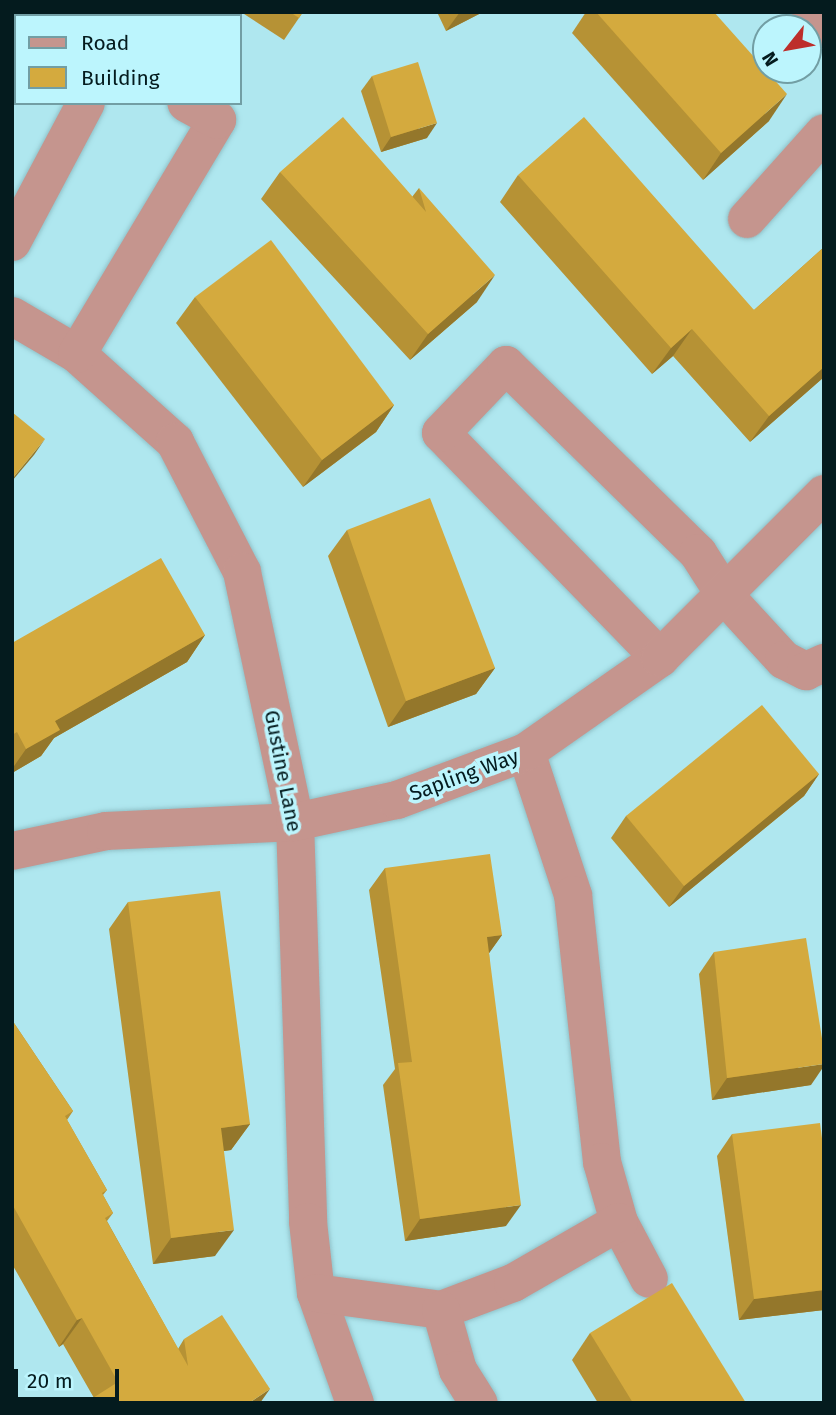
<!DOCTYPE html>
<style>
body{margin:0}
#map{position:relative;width:836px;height:1415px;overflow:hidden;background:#afe7ef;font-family:"Fira Sans",sans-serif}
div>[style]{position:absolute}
.roads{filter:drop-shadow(0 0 2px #90c2c9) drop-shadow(0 0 2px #90c2c9)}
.minor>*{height:38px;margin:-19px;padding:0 19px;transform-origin:19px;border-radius:19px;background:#c5958e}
.wall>*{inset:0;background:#b69235}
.shaded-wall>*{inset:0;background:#94772b}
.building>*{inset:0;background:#d4aa3e}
span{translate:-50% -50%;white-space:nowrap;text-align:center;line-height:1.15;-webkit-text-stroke:7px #bcf5fd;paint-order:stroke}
.street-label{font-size:21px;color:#041b1e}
.frame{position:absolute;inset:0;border:14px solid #041b1e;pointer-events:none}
.legend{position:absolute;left:14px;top:14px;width:228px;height:91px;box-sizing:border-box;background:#bcf5fd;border:2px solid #729ea4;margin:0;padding:9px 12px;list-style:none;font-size:21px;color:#041b1e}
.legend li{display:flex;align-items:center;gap:14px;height:35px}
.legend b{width:35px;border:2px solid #729ea4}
.north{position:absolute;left:752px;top:14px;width:70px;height:70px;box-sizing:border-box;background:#bcf5fd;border:2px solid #729ea4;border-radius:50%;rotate:239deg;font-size:19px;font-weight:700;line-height:28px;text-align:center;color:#041b1e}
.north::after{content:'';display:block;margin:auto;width:24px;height:32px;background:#bd2e2b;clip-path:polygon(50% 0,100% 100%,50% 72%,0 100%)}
.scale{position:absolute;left:14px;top:1369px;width:105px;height:32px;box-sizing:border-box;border:4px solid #041b1e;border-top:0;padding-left:9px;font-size:21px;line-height:24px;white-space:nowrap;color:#041b1e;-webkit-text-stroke:5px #bcf5fd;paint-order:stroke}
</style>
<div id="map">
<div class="roads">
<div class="minor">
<i style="left:811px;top:12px;width:20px;rotate:49deg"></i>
<i style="left:747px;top:219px;width:115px;rotate:-48.2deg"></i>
<i style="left:12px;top:242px;width:157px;rotate:-62deg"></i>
<i style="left:12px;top:316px;width:75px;rotate:30.3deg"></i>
<i style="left:77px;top:354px;width:132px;rotate:41.9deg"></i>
<i style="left:175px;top:442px;width:146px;rotate:62.7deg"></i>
<i style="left:242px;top:572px;width:256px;rotate:78deg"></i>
<i style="left:295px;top:822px;width:400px;rotate:88.1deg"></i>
<i style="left:308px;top:1222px;width:71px;rotate:83.6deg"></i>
<i style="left:316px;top:1293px;width:117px;rotate:70.5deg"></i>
<i style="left:77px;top:354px;width:273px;rotate:-59.1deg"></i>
<i style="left:217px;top:120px;width:35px;rotate:-151deg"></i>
<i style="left:660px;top:658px;width:314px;rotate:-134.2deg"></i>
<i style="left:441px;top:433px;width:94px;rotate:-46.3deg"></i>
<i style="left:506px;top:365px;width:269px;rotate:44.4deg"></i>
<i style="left:698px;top:553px;width:52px;rotate:57.5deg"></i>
<i style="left:726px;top:597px;width:86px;rotate:47.4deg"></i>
<i style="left:784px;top:660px;width:25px;rotate:27deg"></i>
<i style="left:806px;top:671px;width:20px;rotate:-24deg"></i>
<i style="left:526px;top:752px;width:151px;rotate:71.8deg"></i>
<i style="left:573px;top:895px;width:269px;rotate:83.8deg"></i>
<i style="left:602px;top:1162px;width:62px;rotate:74.2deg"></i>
<i style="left:619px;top:1222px;width:64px;rotate:62.2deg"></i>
<i style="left:12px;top:851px;width:96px;rotate:-12deg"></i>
<i style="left:106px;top:831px;width:189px;rotate:-2.7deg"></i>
<i style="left:295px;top:822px;width:104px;rotate:-12.2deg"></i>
<i style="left:397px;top:800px;width:138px;rotate:-20.4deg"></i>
<i style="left:526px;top:752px;width:164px;rotate:-35deg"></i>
<i style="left:660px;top:658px;width:232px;rotate:-45deg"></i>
<i style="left:316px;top:1293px;width:126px;rotate:7.7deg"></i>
<i style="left:441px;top:1310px;width:77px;rotate:-20.6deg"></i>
<i style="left:513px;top:1283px;width:122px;rotate:-29.9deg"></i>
<i style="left:441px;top:1310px;width:62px;rotate:74.2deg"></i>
<i style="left:458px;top:1370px;width:39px;rotate:58deg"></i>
</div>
</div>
<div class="wall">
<i style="clip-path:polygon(241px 12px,303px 12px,284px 40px)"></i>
<i style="clip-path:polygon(437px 12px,483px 12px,446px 31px)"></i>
<i style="clip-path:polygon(586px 12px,714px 12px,769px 121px,703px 180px,572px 33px)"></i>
<i style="clip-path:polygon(372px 76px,427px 138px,381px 152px,361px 91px)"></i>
<i style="clip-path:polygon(280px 172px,412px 197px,419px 188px,477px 302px,410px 360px,261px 199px)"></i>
<i style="clip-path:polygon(518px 175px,754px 310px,824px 247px,824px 377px,750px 442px,673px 356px,652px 374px,500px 202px)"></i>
<i style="clip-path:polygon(195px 297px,394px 405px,376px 432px,303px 487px,176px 323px)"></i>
<i style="clip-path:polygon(347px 530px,495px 668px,476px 694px,388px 727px,328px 556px)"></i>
<i style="clip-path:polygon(205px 635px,187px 662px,54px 738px,41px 756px,12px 773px,12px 643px)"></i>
<i style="clip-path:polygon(819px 774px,804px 796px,669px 907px,611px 838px,626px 816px)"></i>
<i style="clip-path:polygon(385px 868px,502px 935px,489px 953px,506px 1226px,405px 1241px,383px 1085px,395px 1069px,369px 890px)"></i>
<i style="clip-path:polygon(128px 902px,250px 1124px,231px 1150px,224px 1151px,215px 1256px,153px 1264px,109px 929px)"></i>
<i style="clip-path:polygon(714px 952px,811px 1085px,712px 1100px,699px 974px)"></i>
<i style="clip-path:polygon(12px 1020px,73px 1111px,67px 1120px,107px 1190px,103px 1195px,113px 1213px,107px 1221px,178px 1349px,184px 1339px,270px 1389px,94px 1398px,63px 1344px,59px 1347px,12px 1264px)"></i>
<i style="clip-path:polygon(732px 1134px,824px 1154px,824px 1310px,739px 1320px,717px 1156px)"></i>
<i style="clip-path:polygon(590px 1333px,746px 1403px,598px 1403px,572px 1360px)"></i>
</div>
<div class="shaded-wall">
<i style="clip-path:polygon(460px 12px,483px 12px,446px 31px)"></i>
<i style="clip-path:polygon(787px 94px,769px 121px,703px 180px,721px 153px)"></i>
<i style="clip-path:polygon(437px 123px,427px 138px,381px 152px,391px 137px)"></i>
<i style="clip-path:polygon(495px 275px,477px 302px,410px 360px,428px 334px)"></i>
<i style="clip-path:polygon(692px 329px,673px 356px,652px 374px,671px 348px)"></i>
<i style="clip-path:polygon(824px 367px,824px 377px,750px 442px,769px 416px)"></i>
<i style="clip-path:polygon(394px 405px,376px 432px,303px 487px,322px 460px)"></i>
<i style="clip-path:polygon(45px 439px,34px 455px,12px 481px,12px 479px)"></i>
<i style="clip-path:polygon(205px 635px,187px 662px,54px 738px,41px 756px,12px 773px,12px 769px,26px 749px,55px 721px)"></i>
<i style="clip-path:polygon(495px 668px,476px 694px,388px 727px,406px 701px)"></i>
<i style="clip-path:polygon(819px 774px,804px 796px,669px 907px,684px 886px)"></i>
<i style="clip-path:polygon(502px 935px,487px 956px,487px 937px)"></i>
<i style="clip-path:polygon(824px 1064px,824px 1066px,811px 1085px,712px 1100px,727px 1078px)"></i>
<i style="clip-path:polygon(250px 1124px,231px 1150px,202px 1154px,221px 1128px)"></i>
<i style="clip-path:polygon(521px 1205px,506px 1226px,405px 1241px,420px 1219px)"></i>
<i style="clip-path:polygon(234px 1230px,215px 1256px,153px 1264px,171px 1238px)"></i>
<i style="clip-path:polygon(824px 1290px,824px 1310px,739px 1320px,754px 1299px)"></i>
<i style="clip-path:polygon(82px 1318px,63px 1344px,59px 1347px,77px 1320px)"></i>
<i style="clip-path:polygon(270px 1389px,260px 1403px,249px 1403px)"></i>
</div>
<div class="building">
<i style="clip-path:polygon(12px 12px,64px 12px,62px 16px,16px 16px,16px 91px,12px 97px)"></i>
<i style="clip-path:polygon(290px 12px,303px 12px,299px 18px)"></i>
<i style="clip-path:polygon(596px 12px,714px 12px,787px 94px,721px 153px)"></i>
<i style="clip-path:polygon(418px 62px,437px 123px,391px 137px,372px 76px)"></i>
<i style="clip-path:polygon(343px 117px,426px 212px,419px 188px,495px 275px,428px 334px,280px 172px)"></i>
<i style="clip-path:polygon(584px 117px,754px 310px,824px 247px,824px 367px,769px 416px,692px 329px,671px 348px,518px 175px)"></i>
<i style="clip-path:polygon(271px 240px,394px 405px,322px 460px,195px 297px)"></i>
<i style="clip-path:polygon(12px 412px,45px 439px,12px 479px)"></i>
<i style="clip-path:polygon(430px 498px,495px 668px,406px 701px,347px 530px)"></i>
<i style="clip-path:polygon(161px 558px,205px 635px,55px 721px,60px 730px,26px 749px,17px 732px,12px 735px,12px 643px)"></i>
<i style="clip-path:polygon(762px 705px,819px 774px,684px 886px,626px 816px)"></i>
<i style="clip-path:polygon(490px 854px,502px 935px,487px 937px,521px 1205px,420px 1219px,398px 1063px,412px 1062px,385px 868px)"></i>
<i style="clip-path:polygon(220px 891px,250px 1124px,221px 1128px,234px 1230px,171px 1238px,128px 902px)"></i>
<i style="clip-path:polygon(806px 938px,824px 1051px,824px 1064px,727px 1078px,714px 952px)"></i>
<i style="clip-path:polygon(12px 1020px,73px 1111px,65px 1116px,107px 1190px,102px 1193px,113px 1213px,105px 1218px,188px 1366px,184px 1339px,222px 1315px,270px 1389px,249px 1403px,85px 1403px,118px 1382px,82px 1318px,77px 1320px,12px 1204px)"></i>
<i style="clip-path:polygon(820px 1123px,824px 1154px,824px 1290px,754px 1299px,732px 1134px)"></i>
<i style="clip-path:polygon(672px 1283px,746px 1403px,633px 1403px,590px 1333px)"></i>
</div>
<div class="street-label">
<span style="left:283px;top:771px;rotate:79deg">Gustine Lane</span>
<span style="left:464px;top:775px;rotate:-20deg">Sapling Way</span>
</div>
<div class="frame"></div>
<ul class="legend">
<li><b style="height:9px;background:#c5958e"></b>Road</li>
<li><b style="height:19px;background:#d4aa3e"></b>Building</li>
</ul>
<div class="north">N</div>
<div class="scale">20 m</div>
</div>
